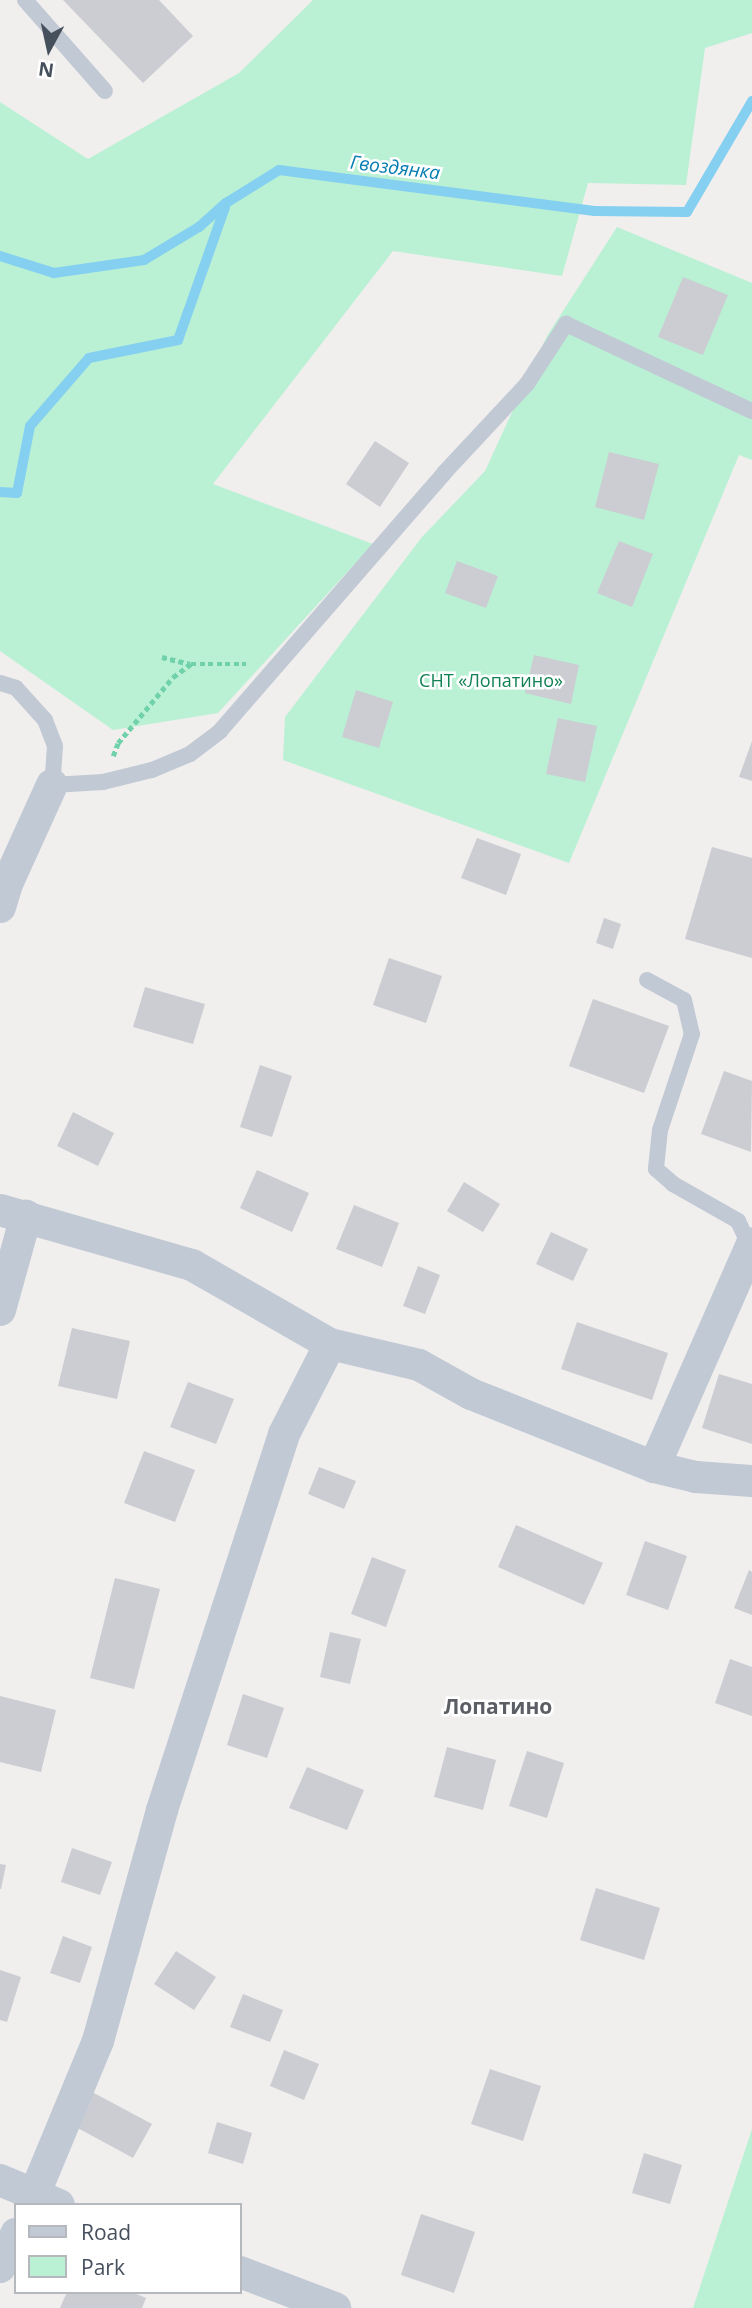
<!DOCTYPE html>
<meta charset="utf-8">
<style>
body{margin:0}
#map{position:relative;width:752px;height:2308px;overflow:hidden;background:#f1eeee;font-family:"Open Sans",sans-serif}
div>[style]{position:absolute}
.green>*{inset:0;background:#baf1d4}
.stream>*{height:10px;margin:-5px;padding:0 5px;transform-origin:5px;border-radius:5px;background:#85d0f0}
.building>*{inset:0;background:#cbcdd3}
.path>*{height:4.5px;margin-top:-2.25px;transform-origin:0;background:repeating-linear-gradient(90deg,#71d1aa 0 5px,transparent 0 8.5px)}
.service>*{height:16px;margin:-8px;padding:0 8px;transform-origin:8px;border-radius:8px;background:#c1c9d4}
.minor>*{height:32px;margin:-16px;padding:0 16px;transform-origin:16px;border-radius:16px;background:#c1c9d4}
span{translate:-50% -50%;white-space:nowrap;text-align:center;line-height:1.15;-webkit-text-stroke:5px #fff;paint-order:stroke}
.park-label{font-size:18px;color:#128254}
.water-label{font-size:19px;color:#057db0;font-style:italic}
.quarter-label{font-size:21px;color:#5b5e64;font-weight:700}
.legend{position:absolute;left:14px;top:2203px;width:228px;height:91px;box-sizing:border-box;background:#fff;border:2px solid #b5b9be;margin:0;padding:9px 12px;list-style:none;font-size:21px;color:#46505d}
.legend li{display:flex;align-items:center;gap:14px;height:35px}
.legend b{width:35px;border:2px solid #b5b9be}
.north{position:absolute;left:14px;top:14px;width:70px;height:70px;-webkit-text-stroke:5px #fff;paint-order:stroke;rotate:188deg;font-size:19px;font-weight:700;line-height:28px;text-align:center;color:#46505d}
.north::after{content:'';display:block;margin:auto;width:24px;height:32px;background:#46505d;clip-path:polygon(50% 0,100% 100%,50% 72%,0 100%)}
</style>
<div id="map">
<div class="green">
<i style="clip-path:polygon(313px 0,752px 0,752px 33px,705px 48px,686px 185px,588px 183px,562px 276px,393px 251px,213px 484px,373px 544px,218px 713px,113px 730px,0 651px,0 102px,88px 159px,239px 73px)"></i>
<i style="clip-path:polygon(617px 227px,752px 283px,752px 460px,739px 455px,569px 863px,283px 760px,285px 717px,422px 537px,485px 471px,547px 336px)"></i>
<i style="clip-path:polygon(752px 2129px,752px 2308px,693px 2308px)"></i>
</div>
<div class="stream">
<i style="left:0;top:256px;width:57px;rotate:17.5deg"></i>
<i style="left:54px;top:273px;width:91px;rotate:-8.2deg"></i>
<i style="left:144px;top:260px;width:64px;rotate:-31deg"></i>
<i style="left:199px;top:227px;width:36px;rotate:-42deg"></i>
<i style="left:226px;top:203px;width:62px;rotate:-31.9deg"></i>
<i style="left:279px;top:170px;width:318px;rotate:7.4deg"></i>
<i style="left:594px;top:211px;width:93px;rotate:0.6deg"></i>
<i style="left:687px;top:212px;width:129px;rotate:-59.6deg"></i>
<i style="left:0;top:492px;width:17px;rotate:3deg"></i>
<i style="left:17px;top:493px;width:68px;rotate:-79deg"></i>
<i style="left:30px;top:426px;width:90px;rotate:-49.1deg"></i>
<i style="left:89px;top:358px;width:91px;rotate:-11.4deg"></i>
<i style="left:178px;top:340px;width:141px;rotate:-70.5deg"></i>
</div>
<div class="building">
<i style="clip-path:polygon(63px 0,159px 0,193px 36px,143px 83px)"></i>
<i style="clip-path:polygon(683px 277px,728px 295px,703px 355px,658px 337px)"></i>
<i style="clip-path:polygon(375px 441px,409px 463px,380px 507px,346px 484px)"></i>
<i style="clip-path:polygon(609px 452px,659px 464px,644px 520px,595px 507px)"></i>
<i style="clip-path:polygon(619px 541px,653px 554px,632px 607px,597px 593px)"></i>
<i style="clip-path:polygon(457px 561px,498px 576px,486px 608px,445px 593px)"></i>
<i style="clip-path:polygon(534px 655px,579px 665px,571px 704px,525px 693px)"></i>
<i style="clip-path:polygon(356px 690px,393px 702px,379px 748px,342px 737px)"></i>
<i style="clip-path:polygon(558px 718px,597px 726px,585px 782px,546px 774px)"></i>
<i style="clip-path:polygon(752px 741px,752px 781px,739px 777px)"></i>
<i style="clip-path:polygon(477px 838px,521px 854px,506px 895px,461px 878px)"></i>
<i style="clip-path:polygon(712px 847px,752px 858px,752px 958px,685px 939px)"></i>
<i style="clip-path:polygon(604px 918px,621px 924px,613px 949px,596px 943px)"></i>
<i style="clip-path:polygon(389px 958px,442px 976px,426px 1023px,373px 1005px)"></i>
<i style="clip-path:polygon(145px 987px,205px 1004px,193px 1044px,133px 1027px)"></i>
<i style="clip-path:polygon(593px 999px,669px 1026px,644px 1093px,569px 1066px)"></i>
<i style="clip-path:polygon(260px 1065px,292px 1076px,272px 1137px,240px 1127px)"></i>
<i style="clip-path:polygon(724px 1071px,752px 1081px,751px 1152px,701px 1134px)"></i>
<i style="clip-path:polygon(73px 1112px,114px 1133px,98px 1166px,57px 1146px)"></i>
<i style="clip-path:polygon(257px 1170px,309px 1193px,292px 1232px,240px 1208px)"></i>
<i style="clip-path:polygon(464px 1182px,500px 1204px,483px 1232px,447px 1211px)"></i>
<i style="clip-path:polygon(354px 1205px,399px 1223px,382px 1267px,336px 1249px)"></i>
<i style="clip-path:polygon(551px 1232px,588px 1249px,573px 1281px,536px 1264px)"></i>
<i style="clip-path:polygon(418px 1266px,440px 1275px,425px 1314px,403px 1306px)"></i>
<i style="clip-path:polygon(577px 1322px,668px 1353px,652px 1400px,561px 1369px)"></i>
<i style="clip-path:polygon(72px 1328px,130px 1341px,117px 1399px,58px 1386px)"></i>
<i style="clip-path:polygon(719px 1374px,752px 1384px,752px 1444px,702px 1428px)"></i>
<i style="clip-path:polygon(188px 1382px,234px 1399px,216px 1444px,170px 1427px)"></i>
<i style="clip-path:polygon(144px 1451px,195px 1470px,175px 1522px,124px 1503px)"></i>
<i style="clip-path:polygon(319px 1467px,356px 1481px,344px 1509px,308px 1494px)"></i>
<i style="clip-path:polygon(516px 1525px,603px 1563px,584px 1605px,498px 1567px)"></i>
<i style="clip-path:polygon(645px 1541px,687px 1556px,668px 1610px,626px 1595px)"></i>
<i style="clip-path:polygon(372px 1557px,406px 1570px,386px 1627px,351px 1614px)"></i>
<i style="clip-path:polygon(749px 1570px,752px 1572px,752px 1615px,734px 1608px)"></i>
<i style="clip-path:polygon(115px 1578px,160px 1589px,134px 1689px,90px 1678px)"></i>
<i style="clip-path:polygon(330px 1632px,361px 1639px,350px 1684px,320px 1677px)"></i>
<i style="clip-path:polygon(730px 1659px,752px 1667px,752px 1716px,715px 1703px)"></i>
<i style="clip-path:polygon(243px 1694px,284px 1708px,267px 1758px,227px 1745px)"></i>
<i style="clip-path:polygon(0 1696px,56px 1710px,41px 1772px,0 1762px)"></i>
<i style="clip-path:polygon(447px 1747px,496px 1760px,483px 1810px,434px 1797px)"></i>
<i style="clip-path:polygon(527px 1751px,564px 1763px,547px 1818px,509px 1806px)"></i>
<i style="clip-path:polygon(307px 1767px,364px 1790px,347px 1830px,289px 1808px)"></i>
<i style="clip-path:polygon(72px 1848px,112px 1862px,100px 1895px,61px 1882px)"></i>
<i style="clip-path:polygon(0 1864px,6px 1865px,1px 1889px,0 1889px)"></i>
<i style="clip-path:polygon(596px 1888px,660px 1908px,644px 1960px,580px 1940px)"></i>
<i style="clip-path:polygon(63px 1936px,92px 1947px,80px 1983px,50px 1973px)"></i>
<i style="clip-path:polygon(176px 1951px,216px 1977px,194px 2010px,154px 1984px)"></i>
<i style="clip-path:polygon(0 1970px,21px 1977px,7px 2022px,0 2020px)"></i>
<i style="clip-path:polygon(243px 1994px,283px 2010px,270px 2042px,230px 2027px)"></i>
<i style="clip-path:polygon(284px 2050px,319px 2064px,304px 2100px,270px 2086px)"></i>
<i style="clip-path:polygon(490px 2069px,541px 2086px,523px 2141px,471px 2124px)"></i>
<i style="clip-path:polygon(92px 2092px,152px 2124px,133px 2158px,74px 2126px)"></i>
<i style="clip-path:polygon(217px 2122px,252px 2133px,243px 2164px,208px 2153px)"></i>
<i style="clip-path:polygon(644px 2153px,682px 2165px,670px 2204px,632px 2193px)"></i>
<i style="clip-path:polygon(421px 2214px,475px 2232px,454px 2293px,401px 2275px)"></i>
<i style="clip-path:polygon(67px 2292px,132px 2292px,146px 2298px,142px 2308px,60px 2308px)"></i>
</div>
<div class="path">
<i style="left:162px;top:657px;width:29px;rotate:14deg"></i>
<i style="left:113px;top:756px;width:14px;rotate:-69deg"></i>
<i style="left:118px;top:743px;width:86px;rotate:-50.2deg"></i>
<i style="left:173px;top:677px;width:22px;rotate:-36deg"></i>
<i style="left:191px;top:664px;width:55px"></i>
</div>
<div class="service">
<i style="left:25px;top:0;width:121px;rotate:48.7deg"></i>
<i style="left:0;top:683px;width:17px;rotate:17deg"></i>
<i style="left:16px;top:688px;width:43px;rotate:47.8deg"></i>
<i style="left:45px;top:720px;width:28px;rotate:69deg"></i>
<i style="left:55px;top:746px;width:39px;rotate:94deg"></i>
<i style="left:52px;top:785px;width:51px;rotate:-3.4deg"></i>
<i style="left:103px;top:782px;width:50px;rotate:-13.8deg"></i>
<i style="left:152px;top:770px;width:41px;rotate:-22.8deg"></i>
<i style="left:190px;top:754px;width:38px;rotate:-37deg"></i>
<i style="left:220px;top:731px;width:342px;rotate:-49deg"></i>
<i style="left:444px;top:473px;width:122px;rotate:-47deg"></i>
<i style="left:527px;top:384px;width:72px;rotate:-57deg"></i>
<i style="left:566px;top:324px;width:205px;rotate:25.1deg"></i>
<i style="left:647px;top:980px;width:42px;rotate:28.4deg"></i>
<i style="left:684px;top:1000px;width:35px;rotate:77deg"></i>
<i style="left:692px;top:1034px;width:101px;rotate:108.4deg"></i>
<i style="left:660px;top:1130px;width:39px;rotate:96deg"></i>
<i style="left:656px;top:1169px;width:23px;rotate:41deg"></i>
<i style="left:673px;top:1184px;width:75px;rotate:29.6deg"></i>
<i style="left:738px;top:1221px;width:29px;rotate:65deg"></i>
</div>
<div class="minor">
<i style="left:0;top:907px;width:24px;rotate:-73deg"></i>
<i style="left:7px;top:884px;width:109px;rotate:-65.6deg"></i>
<i style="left:0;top:1210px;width:200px;rotate:16deg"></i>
<i style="left:192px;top:1265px;width:159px;rotate:29.8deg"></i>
<i style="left:330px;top:1344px;width:91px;rotate:13.3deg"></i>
<i style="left:419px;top:1365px;width:60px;rotate:29.1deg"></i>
<i style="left:471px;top:1394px;width:197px;rotate:21.7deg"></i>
<i style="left:654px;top:1467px;width:43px;rotate:13.4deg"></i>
<i style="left:696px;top:1477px;width:56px;rotate:4.1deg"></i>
<i style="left:0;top:1310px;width:98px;rotate:-74.5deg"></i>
<i style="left:654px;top:1467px;width:244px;rotate:-66.3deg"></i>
<i style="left:0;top:2180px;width:64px;rotate:23deg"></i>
<i style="left:30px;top:2205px;width:178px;rotate:-67.5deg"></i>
<i style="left:98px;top:2041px;width:240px;rotate:-74.5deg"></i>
<i style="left:162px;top:1810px;width:395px;rotate:-72deg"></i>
<i style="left:284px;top:1434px;width:101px;rotate:-62.9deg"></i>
<i style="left:0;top:2267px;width:37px;rotate:-64deg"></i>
<i style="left:240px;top:2272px;width:102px;rotate:20.8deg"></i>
</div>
<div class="park-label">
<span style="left:491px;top:680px">СНТ «Лопатино»</span>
</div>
<div class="water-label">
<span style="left:395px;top:168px;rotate:7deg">Гвоздянка</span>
</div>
<div class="quarter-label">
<span style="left:498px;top:1706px">Лопатино</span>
</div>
<ul class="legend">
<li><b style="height:9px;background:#c1c9d4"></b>Road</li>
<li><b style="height:19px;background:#baf1d4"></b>Park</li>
</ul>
<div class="north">N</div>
</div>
